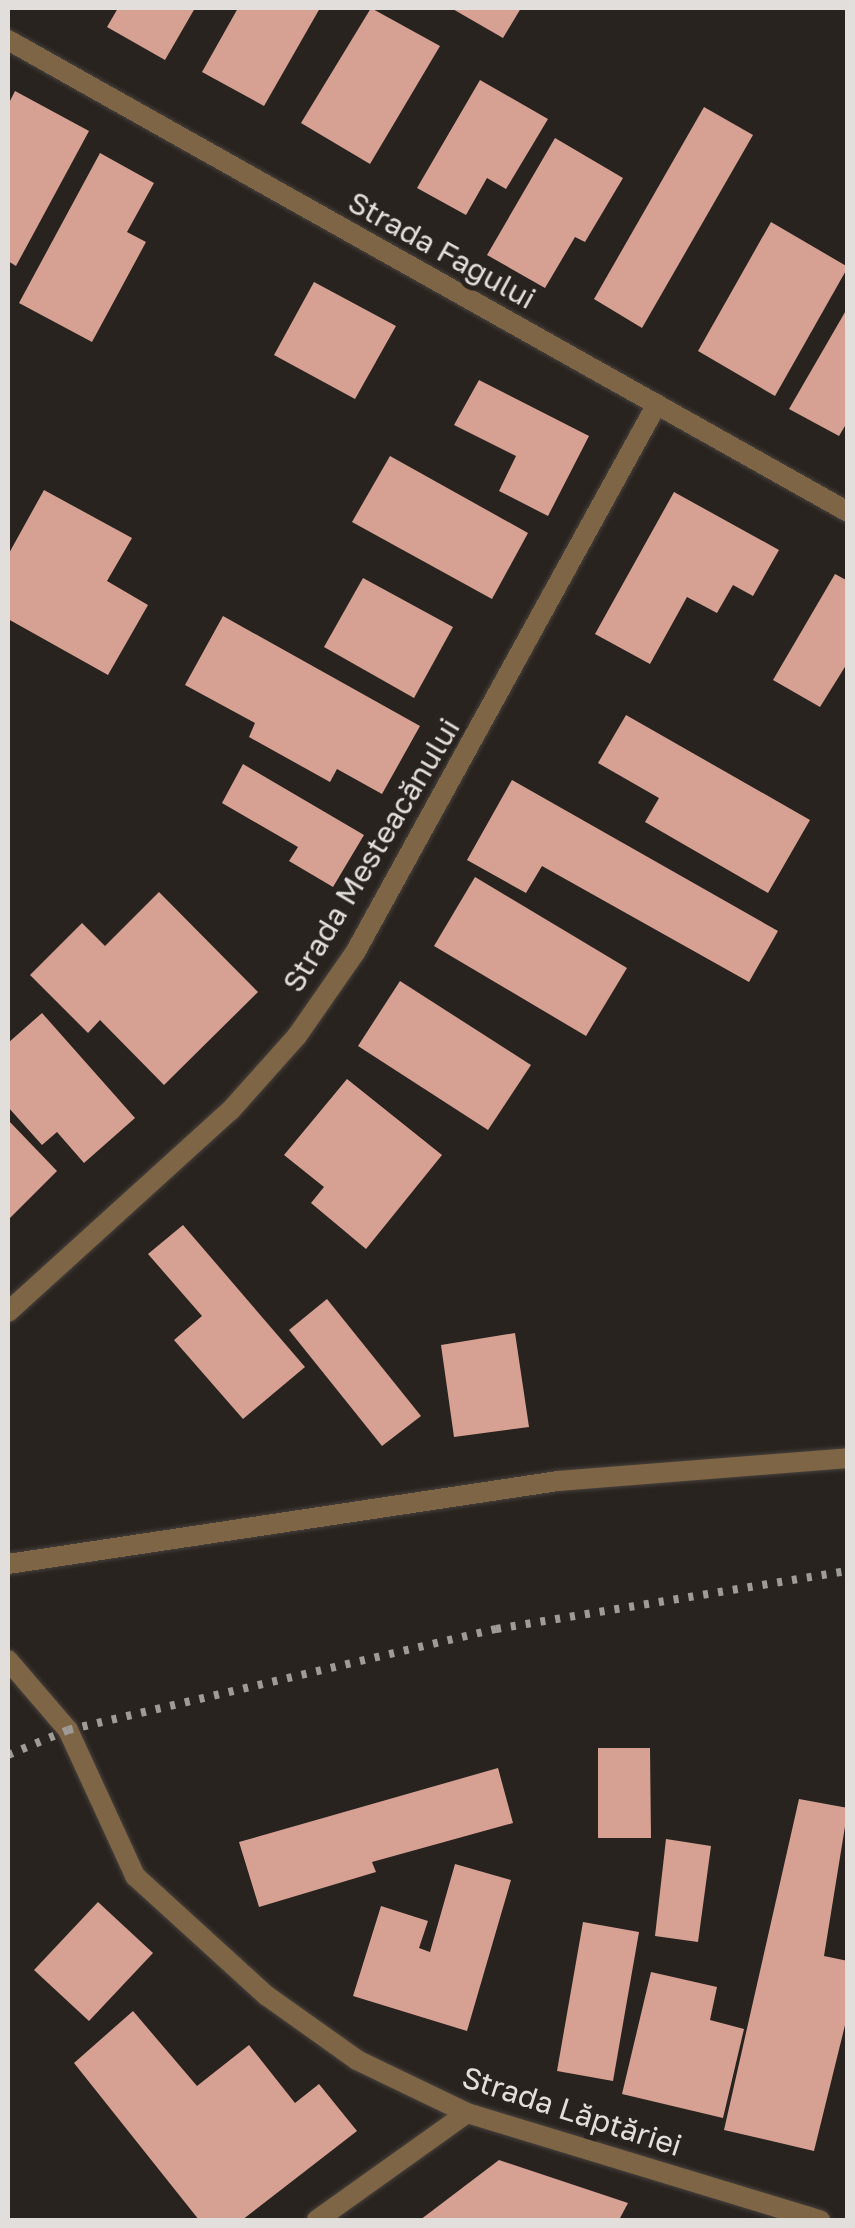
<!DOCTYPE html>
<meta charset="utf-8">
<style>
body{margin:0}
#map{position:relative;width:855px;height:2228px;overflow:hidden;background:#29231f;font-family:"Golos Text",sans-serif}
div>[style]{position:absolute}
.building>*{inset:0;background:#d6a193}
.roads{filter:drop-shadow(0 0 2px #47413d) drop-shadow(0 0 2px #47413d)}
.minor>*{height:20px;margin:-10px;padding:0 10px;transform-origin:10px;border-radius:10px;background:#7e6545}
.rail>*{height:8px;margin-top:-4px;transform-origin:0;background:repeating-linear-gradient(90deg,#9f9b97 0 5px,transparent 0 15px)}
span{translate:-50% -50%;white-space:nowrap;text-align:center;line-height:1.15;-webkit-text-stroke:10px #29231f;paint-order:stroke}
.street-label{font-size:30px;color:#e2dedb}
.frame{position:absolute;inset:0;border:10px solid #e2dedb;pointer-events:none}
</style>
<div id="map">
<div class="building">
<i style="clip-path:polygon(118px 8px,195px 8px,165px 60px,107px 27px)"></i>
<i style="clip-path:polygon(238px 8px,320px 8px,264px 106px,202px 72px)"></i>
<i style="clip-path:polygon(371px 8px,440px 46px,370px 164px,301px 123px)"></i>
<i style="clip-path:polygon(451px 8px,521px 8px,503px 38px)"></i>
<i style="clip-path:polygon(480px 80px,548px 119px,506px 189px,487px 178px,466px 215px,417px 188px)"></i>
<i style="clip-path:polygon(15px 91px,89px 131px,16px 266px,8px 261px,8px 105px)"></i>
<i style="clip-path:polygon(704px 107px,753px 135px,642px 328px,594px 299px)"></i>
<i style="clip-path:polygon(555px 138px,623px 178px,585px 242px,575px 237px,545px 288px,487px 255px)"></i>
<i style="clip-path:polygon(100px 153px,154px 183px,127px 232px,146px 242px,92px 342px,19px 303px)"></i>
<i style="clip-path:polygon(771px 222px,848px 267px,775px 396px,698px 351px)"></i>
<i style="clip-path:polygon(314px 282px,396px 326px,355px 399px,274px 355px)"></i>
<i style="clip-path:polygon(848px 307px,848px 421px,839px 436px,789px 409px)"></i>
<i style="clip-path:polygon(479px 380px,589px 436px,548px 516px,499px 491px,516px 456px,454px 425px)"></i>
<i style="clip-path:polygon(390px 456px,528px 533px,492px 599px,352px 522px)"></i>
<i style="clip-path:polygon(44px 490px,132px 538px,107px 581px,148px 605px,108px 675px,8px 619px,8px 555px)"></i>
<i style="clip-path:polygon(674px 492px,779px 550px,753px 596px,733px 585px,717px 613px,687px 597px,650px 664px,595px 634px)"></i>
<i style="clip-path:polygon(835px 574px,848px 581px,848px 662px,820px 707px,773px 680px)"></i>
<i style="clip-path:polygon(363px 578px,453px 627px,414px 698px,324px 647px)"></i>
<i style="clip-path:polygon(223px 616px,420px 726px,382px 794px,337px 769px,330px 782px,249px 737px,255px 723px,185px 685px)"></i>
<i style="clip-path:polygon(626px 715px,810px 820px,768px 893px,645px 822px,659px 798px,598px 763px)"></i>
<i style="clip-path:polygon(243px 764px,364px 835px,333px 887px,289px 861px,298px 847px,222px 803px)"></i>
<i style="clip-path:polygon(512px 780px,778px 931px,749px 982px,542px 866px,526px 893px,467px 860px)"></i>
<i style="clip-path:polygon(475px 877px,627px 968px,586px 1036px,434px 946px)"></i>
<i style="clip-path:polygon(159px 892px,258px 992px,164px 1085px,100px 1020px,88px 1033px,30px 975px,82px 923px,105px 946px)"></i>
<i style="clip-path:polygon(400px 981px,531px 1065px,488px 1130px,358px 1046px)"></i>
<i style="clip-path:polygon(42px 1013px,135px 1118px,84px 1163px,57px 1132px,42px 1145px,8px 1107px,8px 1043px)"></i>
<i style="clip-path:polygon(347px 1079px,442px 1155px,366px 1249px,311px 1203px,324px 1187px,284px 1155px)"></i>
<i style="clip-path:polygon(8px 1120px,57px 1171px,8px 1220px)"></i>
<i style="clip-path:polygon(183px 1225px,305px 1367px,243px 1419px,174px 1340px,202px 1316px,148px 1254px)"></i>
<i style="clip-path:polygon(327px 1299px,421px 1416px,382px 1446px,289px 1330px)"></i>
<i style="clip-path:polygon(515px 1333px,529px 1427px,454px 1437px,441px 1345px)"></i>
<i style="clip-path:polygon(598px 1748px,650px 1748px,651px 1838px,598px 1838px)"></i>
<i style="clip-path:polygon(498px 1768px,513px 1823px,372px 1862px,376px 1872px,259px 1907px,239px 1842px)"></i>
<i style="clip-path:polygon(799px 1799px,848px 1808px,824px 1956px,848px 1961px,848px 2013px,814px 2151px,724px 2130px)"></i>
<i style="clip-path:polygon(666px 1839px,711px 1846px,698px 1942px,655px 1936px)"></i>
<i style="clip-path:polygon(455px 1864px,511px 1880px,467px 2031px,353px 1996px,381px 1906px,428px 1921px,419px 1948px,430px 1952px)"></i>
<i style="clip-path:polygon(98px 1902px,153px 1953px,89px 2021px,34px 1970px)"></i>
<i style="clip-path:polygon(583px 1922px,639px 1932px,613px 2081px,557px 2071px)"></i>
<i style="clip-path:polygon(651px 1972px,717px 1987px,710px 2020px,744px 2029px,723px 2118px,622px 2094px)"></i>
<i style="clip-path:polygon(133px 2011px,197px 2086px,249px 2045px,295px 2103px,319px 2084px,357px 2131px,242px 2220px,199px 2220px,74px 2063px)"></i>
<i style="clip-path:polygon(499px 2160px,628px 2203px,619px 2220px,420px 2220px)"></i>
</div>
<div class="roads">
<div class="minor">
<i style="left:8px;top:40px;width:964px;rotate:29.33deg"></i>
<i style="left:8px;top:1312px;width:299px;rotate:-42.2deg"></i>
<i style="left:230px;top:1111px;width:101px;rotate:-48.2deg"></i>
<i style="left:297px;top:1036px;width:103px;rotate:-55.2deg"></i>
<i style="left:356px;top:951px;width:624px;rotate:-61.18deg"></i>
<i style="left:8px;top:1564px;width:556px;rotate:-8.58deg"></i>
<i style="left:558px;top:1481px;width:291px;rotate:-4.5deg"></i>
<i style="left:8px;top:1660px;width:92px;rotate:49.4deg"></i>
<i style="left:68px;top:1730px;width:161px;rotate:65.3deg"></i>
<i style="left:135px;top:1876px;width:178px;rotate:42.3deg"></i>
<i style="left:267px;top:1996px;width:110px;rotate:35.4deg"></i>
<i style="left:357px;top:2060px;width:122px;rotate:25.7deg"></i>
<i style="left:467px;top:2113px;width:369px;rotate:16.9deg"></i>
<i style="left:317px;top:2220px;width:184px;rotate:-35.5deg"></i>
</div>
</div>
<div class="rail">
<i style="left:8px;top:1755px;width:65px;rotate:-22.6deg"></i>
<i style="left:68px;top:1730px;width:440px;rotate:-13.3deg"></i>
<i style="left:496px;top:1629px;width:357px;rotate:-9.4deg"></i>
</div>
<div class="street-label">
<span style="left:442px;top:250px;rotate:29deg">Strada Fagului</span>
<span style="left:371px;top:855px;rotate:-59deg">Strada Mesteacănului</span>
<span style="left:572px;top:2111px;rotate:18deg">Strada Lăptăriei</span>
</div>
<div class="frame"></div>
</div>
